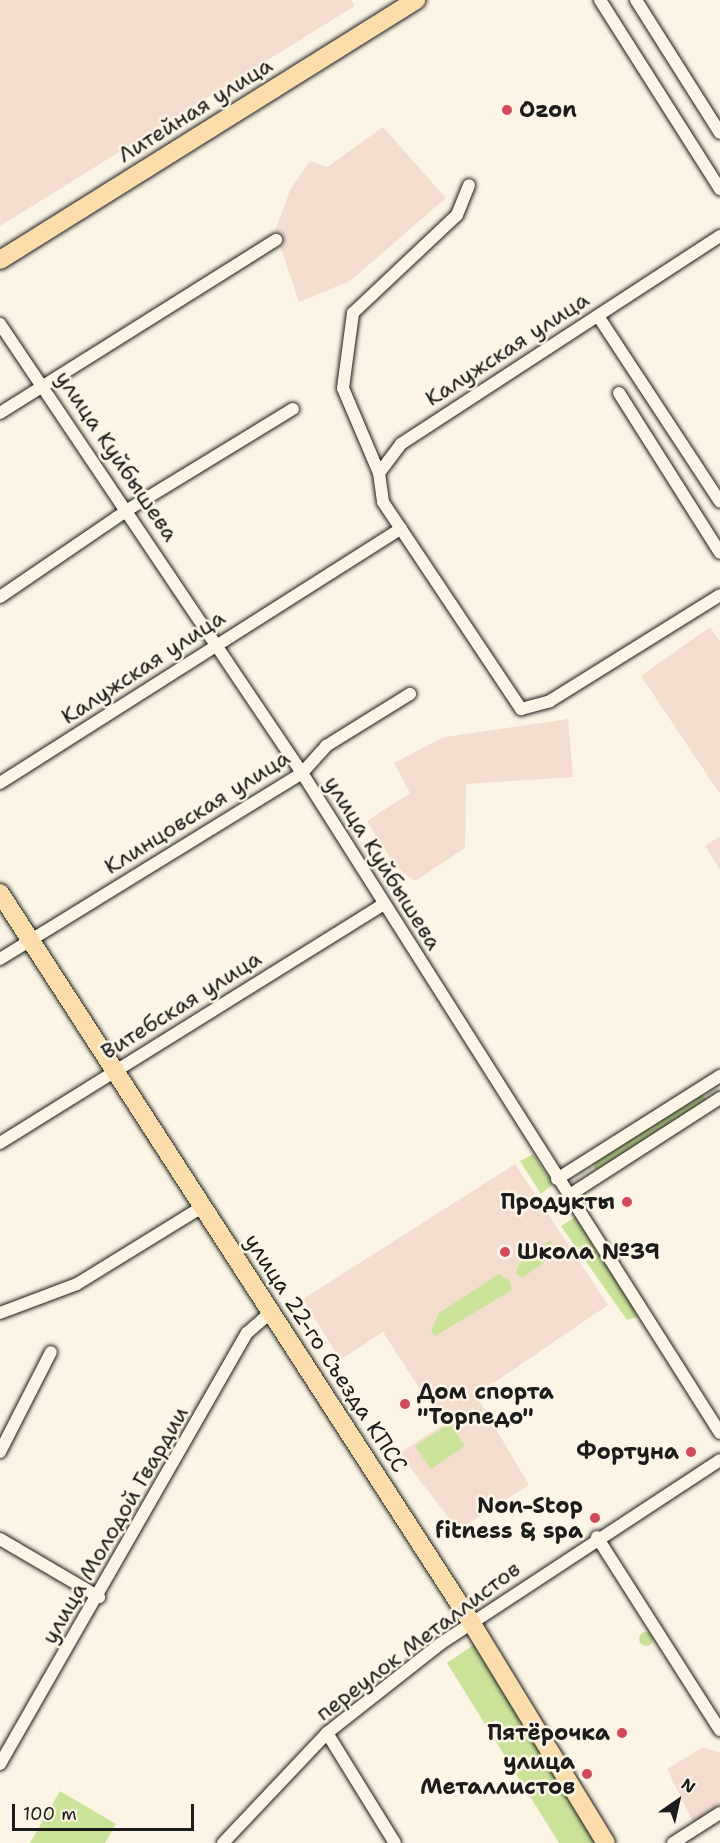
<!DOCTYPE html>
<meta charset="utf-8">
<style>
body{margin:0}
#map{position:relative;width:720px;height:1843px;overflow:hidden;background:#fcf5e5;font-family:"Shantell Sans",sans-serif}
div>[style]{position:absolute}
.built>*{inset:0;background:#f4ddcf}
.green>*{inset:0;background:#cbe399}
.round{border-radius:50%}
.roads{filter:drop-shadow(0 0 2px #1c1c1c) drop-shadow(0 0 2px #1c1c1c)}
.street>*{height:12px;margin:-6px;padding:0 6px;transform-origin:6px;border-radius:6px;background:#fcf5e5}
.primary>*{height:18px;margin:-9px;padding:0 9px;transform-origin:9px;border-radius:9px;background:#fbddab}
.dots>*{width:16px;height:16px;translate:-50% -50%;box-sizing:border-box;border:3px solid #fcf5e5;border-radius:50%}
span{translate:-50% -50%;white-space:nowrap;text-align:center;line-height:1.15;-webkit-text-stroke:5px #fcf5e5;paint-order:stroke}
.street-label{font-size:22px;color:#1c1c1c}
.poi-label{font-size:22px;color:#1c1c1c;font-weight:700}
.left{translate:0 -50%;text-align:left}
.right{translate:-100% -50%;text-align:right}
.north{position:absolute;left:648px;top:1771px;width:60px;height:60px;-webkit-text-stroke:4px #fcf5e5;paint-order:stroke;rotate:34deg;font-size:16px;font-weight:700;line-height:24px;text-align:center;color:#1c1c1c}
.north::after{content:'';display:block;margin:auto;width:21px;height:27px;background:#1c1c1c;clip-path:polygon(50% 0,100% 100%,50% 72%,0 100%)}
.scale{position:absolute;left:12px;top:1804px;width:182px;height:27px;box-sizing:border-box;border:3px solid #1c1c1c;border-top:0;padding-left:8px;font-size:18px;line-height:21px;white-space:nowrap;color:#1c1c1c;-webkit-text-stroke:4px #fcf5e5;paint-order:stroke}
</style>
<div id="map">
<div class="built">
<i style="clip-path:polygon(0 0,351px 0,355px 6px,0 226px)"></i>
<i style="clip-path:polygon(383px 127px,446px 198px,350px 281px,299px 302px,275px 231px,290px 190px,310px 161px,327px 167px)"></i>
<i style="clip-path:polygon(710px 627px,720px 641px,720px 794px,641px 676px)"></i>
<i style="clip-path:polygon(568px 719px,573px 777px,466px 784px,465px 848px,415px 881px,396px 867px,367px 821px,410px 793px,394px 763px,444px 737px)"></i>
<i style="clip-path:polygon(720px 836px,720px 870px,705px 846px)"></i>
<i style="clip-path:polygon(515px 1164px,608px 1305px,476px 1395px,529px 1485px,458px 1530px,399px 1453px,443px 1425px,383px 1332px,340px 1360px,303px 1299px)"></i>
<i style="clip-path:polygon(703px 1747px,720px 1753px,720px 1809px,695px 1826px,667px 1769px)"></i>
</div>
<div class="green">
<i style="clip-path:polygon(701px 1094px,707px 1100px,599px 1170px,594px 1168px,594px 1161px)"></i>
<i style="clip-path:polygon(533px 1154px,553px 1184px,541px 1194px,520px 1161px)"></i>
<i style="clip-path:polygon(575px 1217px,634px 1308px,637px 1317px,627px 1320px,561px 1226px)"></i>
<i style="clip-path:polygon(550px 1240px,557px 1253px,522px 1278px,516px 1273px,519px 1264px)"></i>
<i style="clip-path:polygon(499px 1274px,509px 1280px,512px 1290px,435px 1336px,431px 1331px,439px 1313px)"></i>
<i style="clip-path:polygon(450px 1423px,465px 1446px,431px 1469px,415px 1446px)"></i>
<i class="round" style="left:639px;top:1632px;width:14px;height:14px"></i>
<i style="clip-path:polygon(482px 1639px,606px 1843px,559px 1843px,447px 1663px)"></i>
<i style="clip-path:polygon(60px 1791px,116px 1824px,105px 1843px,30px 1843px)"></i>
</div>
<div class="roads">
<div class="street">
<i style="left:600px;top:0;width:224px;rotate:57.6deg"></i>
<i style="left:636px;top:0;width:157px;rotate:57.7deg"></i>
<i style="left:720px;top:236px;width:381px;rotate:146.9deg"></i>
<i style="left:401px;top:444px;width:36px;rotate:127deg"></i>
<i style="left:379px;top:473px;width:29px;rotate:82deg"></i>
<i style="left:383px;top:502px;width:249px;rotate:56.3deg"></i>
<i style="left:521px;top:709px;width:30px;rotate:-15deg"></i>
<i style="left:550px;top:701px;width:200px;rotate:-31.9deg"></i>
<i style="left:598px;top:316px;width:222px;rotate:56.7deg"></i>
<i style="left:0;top:324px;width:541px;rotate:56.07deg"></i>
<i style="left:302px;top:773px;width:781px;rotate:57.65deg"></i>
<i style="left:619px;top:393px;width:189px;rotate:57.7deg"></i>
<i style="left:0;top:413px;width:326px;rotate:-32.1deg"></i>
<i style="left:379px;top:473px;width:92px;rotate:-113deg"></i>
<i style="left:343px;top:388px;width:76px;rotate:-82.4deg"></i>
<i style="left:353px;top:313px;width:143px;rotate:-43.3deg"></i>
<i style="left:457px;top:215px;width:32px;rotate:-68deg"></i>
<i style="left:0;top:597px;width:156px;rotate:-34.3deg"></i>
<i style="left:129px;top:509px;width:192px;rotate:-31.4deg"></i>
<i style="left:0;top:783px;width:475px;rotate:-32.4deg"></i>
<i style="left:0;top:959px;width:355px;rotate:-31.6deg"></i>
<i style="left:302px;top:773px;width:36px;rotate:-48deg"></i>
<i style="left:326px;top:746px;width:99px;rotate:-31.8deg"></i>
<i style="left:0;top:1143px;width:452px;rotate:-31.9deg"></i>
<i style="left:557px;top:1179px;width:193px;rotate:-32.3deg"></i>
<i style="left:568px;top:1196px;width:181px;rotate:-32.8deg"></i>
<i style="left:0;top:1313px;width:82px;rotate:-20.6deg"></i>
<i style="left:77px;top:1284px;width:147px;rotate:-31.6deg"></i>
<i style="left:0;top:1452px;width:112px;rotate:-63deg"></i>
<i style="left:597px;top:1537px;width:229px;rotate:57.5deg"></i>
<i style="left:0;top:1539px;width:115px;rotate:30.4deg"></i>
<i style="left:327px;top:1733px;width:129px;rotate:58.3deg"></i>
<i style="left:0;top:1764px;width:497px;rotate:-60.2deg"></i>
<i style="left:247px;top:1333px;width:32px;rotate:-41deg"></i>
<i style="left:223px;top:1843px;width:151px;rotate:-46.6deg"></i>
<i style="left:327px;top:1733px;width:144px;rotate:-38.2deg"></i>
<i style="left:440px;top:1644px;width:335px;rotate:-33.3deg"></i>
<i style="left:673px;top:1843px;width:56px;rotate:-32.6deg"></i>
</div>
<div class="primary">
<i style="left:0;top:260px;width:491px;rotate:-32deg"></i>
<i style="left:0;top:893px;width:868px;rotate:57.13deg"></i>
<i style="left:471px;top:1622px;width:259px;rotate:58.6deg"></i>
</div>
</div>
<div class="dots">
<i style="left:507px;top:110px;background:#d1495b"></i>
<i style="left:627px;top:1202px;background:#d1495b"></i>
<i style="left:505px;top:1252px;background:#d1495b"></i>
<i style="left:405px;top:1404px;background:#d1495b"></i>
<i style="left:691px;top:1452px;background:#d1495b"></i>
<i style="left:595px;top:1518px;background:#d1495b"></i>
<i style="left:622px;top:1733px;background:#d1495b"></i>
<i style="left:587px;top:1774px;background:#d1495b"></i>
</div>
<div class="street-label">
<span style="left:195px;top:110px;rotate:-32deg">Литейная улица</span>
<span style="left:507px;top:349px;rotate:-33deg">Калужская улица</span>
<span style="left:117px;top:456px;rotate:56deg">улица Куйбышева</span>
<span style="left:143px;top:667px;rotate:-33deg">Калужская улица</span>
<span style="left:197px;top:812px;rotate:-32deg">Клинцовская улица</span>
<span style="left:383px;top:863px;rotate:58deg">улица Куйбышева</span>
<span style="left:181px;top:1005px;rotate:-32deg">Витебская улица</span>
<span style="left:326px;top:1353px;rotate:57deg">улица 22-го Съезда КПСС</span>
<span style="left:115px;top:1525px;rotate:-60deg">улица Молодой Гвардии</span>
<span style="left:418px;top:1641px;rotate:-37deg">переулок Металлистов</span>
</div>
<div class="poi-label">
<span class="left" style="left:519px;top:110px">Ozon</span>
<span class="right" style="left:615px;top:1202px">Продукты</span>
<span class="left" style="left:517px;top:1252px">Школа №39</span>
<span class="left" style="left:417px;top:1404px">Дом спорта<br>"Торпедо"</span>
<span class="right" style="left:679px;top:1452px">Фортуна</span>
<span class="right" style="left:583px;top:1518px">Non-Stop<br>fitness &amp; spa</span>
<span class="right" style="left:610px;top:1733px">Пятёрочка</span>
<span class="right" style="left:575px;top:1774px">улица<br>Металлистов</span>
</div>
<div class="north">N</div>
<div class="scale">100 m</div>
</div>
